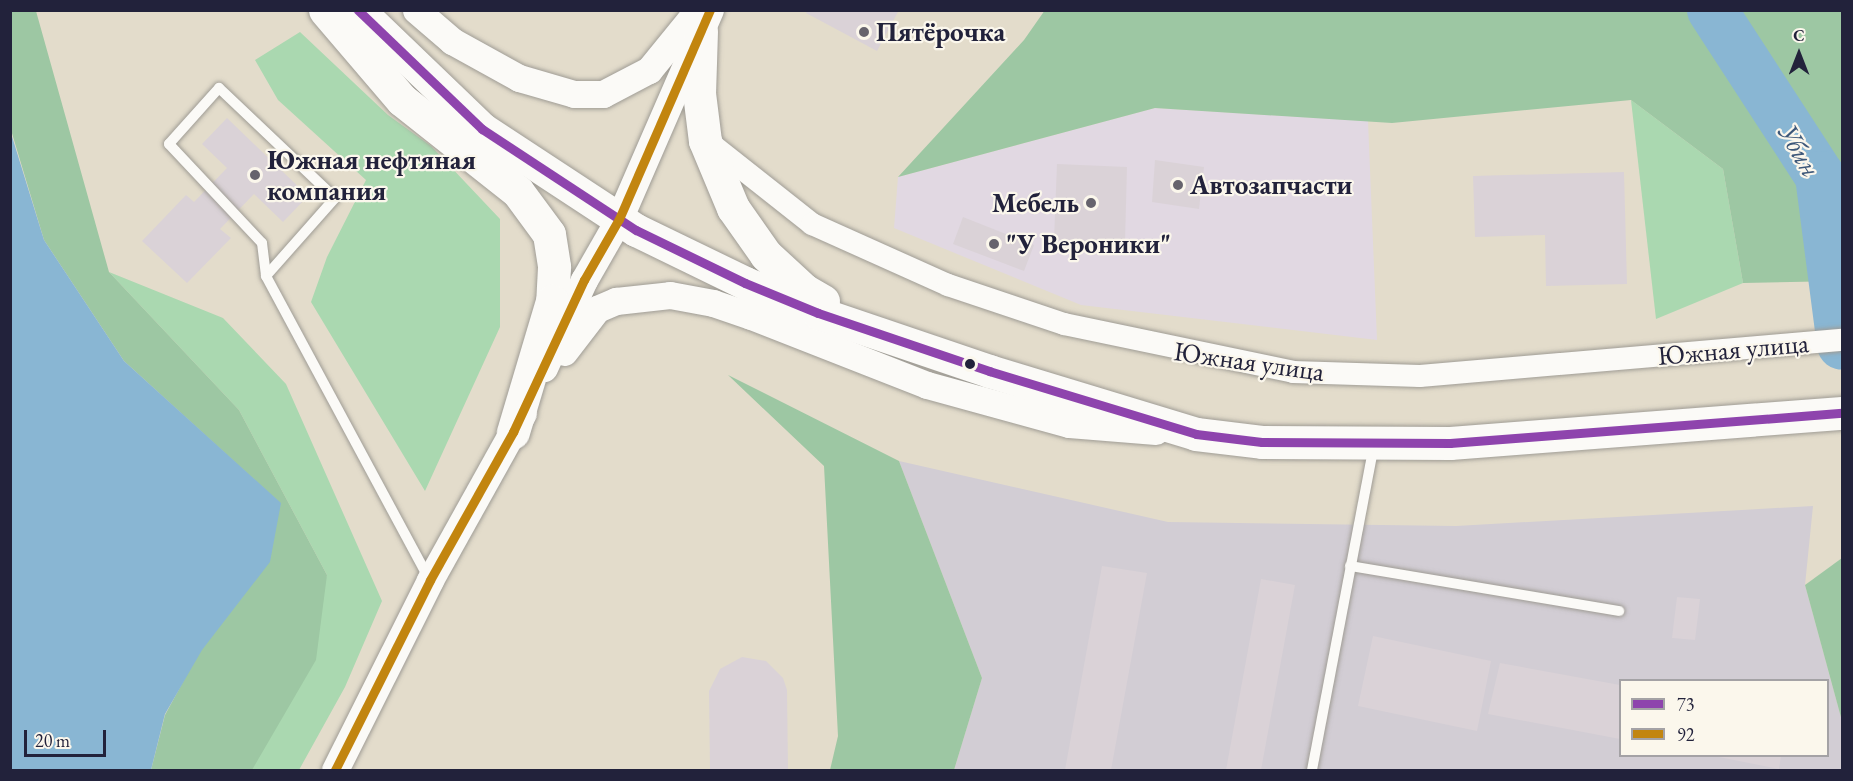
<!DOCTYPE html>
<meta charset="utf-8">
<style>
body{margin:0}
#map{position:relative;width:1853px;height:781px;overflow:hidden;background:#e3dccb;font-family:"EB Garamond",serif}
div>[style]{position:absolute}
.built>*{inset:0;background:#e1d8e2}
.industrial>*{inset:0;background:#d2cdd4}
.green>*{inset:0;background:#aad8b0}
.forest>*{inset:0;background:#9dc7a3}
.water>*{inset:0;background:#89b6d3}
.river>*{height:50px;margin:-25px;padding:0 25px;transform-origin:25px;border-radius:25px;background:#89b6d3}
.building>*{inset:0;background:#dad2d7}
.roads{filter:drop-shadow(0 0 2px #9f9c95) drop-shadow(0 0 2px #9f9c95)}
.service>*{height:10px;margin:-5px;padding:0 5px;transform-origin:5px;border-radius:5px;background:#fbfaf7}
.minor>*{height:22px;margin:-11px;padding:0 11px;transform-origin:11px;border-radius:11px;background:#fbfaf7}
.tertiary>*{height:27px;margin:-13.5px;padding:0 13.5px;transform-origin:13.5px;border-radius:13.5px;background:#fbfaf7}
.trunk>*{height:33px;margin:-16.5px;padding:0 16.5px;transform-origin:16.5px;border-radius:16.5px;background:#fbfaf7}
.bus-1>*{height:9px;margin:-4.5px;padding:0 4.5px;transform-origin:4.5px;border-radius:4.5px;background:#8e44ad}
.bus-2>*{height:9px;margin:-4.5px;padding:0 4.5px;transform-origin:4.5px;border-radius:4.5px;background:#c2850f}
.dots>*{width:16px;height:16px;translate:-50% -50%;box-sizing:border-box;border:3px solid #fbf7ec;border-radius:50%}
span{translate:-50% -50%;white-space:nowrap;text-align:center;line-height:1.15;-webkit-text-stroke:4.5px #fbf7ec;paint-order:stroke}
.poi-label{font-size:27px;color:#22223b;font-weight:700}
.left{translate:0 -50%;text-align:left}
.right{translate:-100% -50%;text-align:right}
.street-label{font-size:27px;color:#22223b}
.water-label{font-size:28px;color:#3c5779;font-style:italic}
.frame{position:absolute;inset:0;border:12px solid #22223b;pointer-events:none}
.legend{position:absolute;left:1619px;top:679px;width:210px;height:78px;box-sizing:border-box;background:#fbf7ec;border:2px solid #a4a2a5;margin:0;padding:8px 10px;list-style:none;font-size:18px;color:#22223b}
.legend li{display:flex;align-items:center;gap:12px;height:30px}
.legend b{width:30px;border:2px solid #a4a2a5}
.north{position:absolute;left:1769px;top:24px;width:60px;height:60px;-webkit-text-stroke:4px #fbf7ec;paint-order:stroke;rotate:0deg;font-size:16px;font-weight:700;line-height:24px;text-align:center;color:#22223b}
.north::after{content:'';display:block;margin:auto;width:21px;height:27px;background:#22223b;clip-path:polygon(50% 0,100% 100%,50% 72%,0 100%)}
.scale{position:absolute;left:24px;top:730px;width:82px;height:27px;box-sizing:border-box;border:3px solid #22223b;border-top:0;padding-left:8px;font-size:18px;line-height:21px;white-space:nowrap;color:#22223b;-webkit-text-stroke:4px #fbf7ec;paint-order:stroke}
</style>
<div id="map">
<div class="built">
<i style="clip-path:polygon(1155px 108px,1368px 121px,1377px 340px,1081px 305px,894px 228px,898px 177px)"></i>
</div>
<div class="industrial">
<i style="clip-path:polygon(evenodd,899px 461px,1168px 522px,1456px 526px,1813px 506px,1805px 585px,1842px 721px,1842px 770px,954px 770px,982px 678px,899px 461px,1620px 680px,1828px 680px,1828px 756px,1620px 756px,1620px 680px)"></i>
</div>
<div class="green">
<i style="clip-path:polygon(300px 32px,388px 115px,431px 146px,500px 219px,500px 327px,425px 491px,311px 302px,327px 257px,366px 180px,278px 100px,255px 60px)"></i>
<i style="clip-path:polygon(1631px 100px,1723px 169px,1743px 283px,1656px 319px)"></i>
<i style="clip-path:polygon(109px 272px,223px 318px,286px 384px,382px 601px,345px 687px,299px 770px,249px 770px,327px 575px,239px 410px)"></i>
</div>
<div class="forest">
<i style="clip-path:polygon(1045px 10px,1842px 11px,1842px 281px,1743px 283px,1723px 169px,1631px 100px,1392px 123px,1155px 108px,898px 177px,1024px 40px)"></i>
<i style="clip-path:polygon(10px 11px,36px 11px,109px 272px,239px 410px,327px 575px,316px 660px,252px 770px,151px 770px,165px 715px,280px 503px,124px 361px,44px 240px,11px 130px)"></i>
<i style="clip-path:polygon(728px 375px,899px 461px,982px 678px,954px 770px,830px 770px,838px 736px,824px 466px)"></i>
<i style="clip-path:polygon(1842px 558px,1842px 721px,1805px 585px)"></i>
</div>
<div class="water">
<i style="clip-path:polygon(10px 130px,44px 240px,124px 361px,281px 503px,270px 562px,202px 650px,165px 714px,151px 770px,11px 770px)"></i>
</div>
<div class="river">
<i style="left:1712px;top:10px;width:198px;rotate:57deg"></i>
<i style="left:1820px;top:176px;width:170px;rotate:82.6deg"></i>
</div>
<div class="building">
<i style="clip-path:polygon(808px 10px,899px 10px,877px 51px,806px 13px)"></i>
<i style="clip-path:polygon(227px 118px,308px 196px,283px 222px,254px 194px,220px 229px,231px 238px,187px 283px,142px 241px,186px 195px,194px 202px,227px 168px,202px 144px)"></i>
<i style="clip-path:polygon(1155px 160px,1204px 167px,1199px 209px,1152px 202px)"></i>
<i style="clip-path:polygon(1057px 164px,1127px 167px,1125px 242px,1054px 240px)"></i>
<i style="clip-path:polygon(1624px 172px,1627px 284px,1546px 286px,1545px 235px,1475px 237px,1473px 176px)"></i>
<i style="clip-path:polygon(963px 217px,1034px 245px,1024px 271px,953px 244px)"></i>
<i style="clip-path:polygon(1102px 566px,1147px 573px,1111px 770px,1065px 770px)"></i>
<i style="clip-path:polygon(1261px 579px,1295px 585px,1261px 770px,1226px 770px)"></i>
<i style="clip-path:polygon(1677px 597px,1700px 599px,1695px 640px,1672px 638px)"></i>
<i style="clip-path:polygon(1373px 636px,1491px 661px,1477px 731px,1358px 706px)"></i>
<i style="clip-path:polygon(742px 657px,766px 661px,783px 678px,787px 690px,788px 770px,710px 770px,709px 691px,720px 669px)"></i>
<i style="clip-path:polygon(1500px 663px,1620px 685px,1620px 739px,1488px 714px)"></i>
<i style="clip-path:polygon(1714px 756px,1781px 756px,1779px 769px)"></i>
</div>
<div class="roads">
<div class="service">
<i style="left:266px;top:276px;width:104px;rotate:-48.5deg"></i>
<i style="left:335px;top:198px;width:160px;rotate:-136.5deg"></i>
<i style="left:219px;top:88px;width:75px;rotate:131.8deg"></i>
<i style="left:169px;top:144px;width:136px;rotate:46.8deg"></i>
<i style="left:262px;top:243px;width:33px;rotate:83deg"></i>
<i style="left:266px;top:276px;width:342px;rotate:61.7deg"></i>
<i style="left:1350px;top:566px;width:273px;rotate:9.5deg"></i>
<i style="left:1312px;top:770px;width:330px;rotate:-79.2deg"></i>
</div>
<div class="minor">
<i style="left:707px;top:141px;width:134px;rotate:38.3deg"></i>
<i style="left:812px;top:224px;width:149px;rotate:24.2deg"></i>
<i style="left:948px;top:285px;width:122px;rotate:18.6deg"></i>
<i style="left:1064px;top:324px;width:234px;rotate:11.8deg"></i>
<i style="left:1293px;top:372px;width:127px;rotate:1.8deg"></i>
<i style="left:1420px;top:376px;width:424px;rotate:-4.9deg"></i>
</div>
<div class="tertiary">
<i style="left:416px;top:10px;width:48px;rotate:40.7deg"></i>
<i style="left:452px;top:41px;width:77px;rotate:28.9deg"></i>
<i style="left:519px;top:78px;width:57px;rotate:16.2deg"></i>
<i style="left:574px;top:94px;width:29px"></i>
<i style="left:603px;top:94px;width:52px;rotate:-27.6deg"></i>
<i style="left:649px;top:70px;width:77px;rotate:-50.8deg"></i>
<i style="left:564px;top:352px;width:54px;rotate:-52.5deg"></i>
<i style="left:597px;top:309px;width:21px;rotate:-23deg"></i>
<i style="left:616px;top:301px;width:54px;rotate:-6.3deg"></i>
<i style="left:670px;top:295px;width:44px;rotate:10.5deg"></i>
<i style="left:713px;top:303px;width:40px;rotate:18.9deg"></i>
<i style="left:751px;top:316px;width:189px;rotate:21.4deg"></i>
<i style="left:927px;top:385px;width:147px;rotate:15.4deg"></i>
<i style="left:1069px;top:424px;width:87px;rotate:4.6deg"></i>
<i style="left:544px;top:368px;width:97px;rotate:-65.6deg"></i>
<i style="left:584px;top:280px;width:70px;rotate:-60.2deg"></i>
<i style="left:619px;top:219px;width:228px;rotate:-66.5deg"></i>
<i style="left:335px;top:770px;width:212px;rotate:-63.4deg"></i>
<i style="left:430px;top:580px;width:191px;rotate:-60.9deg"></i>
</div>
<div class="trunk">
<i style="left:325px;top:10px;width:118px;rotate:49.5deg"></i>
<i style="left:402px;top:100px;width:148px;rotate:38.4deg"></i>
<i style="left:518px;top:192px;width:52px;rotate:53.6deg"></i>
<i style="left:549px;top:234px;width:33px;rotate:81deg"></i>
<i style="left:554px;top:267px;width:34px;rotate:93deg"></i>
<i style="left:552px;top:301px;width:137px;rotate:106.6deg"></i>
<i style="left:358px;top:10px;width:172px;rotate:43.8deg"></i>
<i style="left:482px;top:129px;width:184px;rotate:33.3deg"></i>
<i style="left:636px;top:230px;width:121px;rotate:25.9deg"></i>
<i style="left:745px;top:283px;width:79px;rotate:22.3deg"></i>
<i style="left:818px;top:313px;width:181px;rotate:18.7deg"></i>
<i style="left:989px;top:371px;width:216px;rotate:16.9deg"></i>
<i style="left:1196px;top:434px;width:66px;rotate:6.9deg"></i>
<i style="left:1262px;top:442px;width:188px;rotate:0.3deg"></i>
<i style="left:1450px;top:443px;width:393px;rotate:-4.4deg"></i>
<i style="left:701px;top:31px;width:62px;rotate:91.8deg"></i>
<i style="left:699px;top:93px;width:48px;rotate:82.9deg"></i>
<i style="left:705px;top:141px;width:73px;rotate:67.3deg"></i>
<i style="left:733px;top:208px;width:57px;rotate:54.9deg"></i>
<i style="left:766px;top:255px;width:52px;rotate:42.6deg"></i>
<i style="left:804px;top:290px;width:22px;rotate:30deg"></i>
</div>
</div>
<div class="bus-1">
<i style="left:358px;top:10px;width:172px;rotate:43.8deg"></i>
<i style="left:482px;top:129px;width:184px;rotate:33.3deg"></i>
<i style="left:636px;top:230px;width:121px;rotate:25.9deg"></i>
<i style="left:745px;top:283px;width:79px;rotate:22.3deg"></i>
<i style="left:818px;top:313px;width:181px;rotate:18.7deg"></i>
<i style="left:989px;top:371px;width:216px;rotate:16.9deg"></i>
<i style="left:1196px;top:434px;width:66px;rotate:6.9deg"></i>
<i style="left:1262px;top:442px;width:188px;rotate:0.3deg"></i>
<i style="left:1450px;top:443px;width:393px;rotate:-4.4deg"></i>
</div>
<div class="bus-2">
<i style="left:335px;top:770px;width:212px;rotate:-63.4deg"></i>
<i style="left:430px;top:580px;width:170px;rotate:-60.7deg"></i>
<i style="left:513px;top:432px;width:168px;rotate:-65deg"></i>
<i style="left:584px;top:280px;width:70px;rotate:-60.2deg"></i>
<i style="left:619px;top:219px;width:228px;rotate:-66.5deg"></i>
</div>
<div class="dots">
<i style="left:864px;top:32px;background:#66636d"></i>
<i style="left:255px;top:175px;background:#66636d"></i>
<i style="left:1178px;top:185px;background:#66636d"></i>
<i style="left:1091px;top:203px;background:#66636d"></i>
<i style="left:994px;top:244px;background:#66636d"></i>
<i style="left:970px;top:364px;background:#22223b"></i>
</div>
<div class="poi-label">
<span class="left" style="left:876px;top:32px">Пятёрочка</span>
<span class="left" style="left:267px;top:175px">Южная нефтяная<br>компания</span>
<span class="left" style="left:1190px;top:185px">Автозапчасти</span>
<span class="right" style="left:1079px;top:203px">Мебель</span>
<span class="left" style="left:1006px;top:244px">"У Вероники"</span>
</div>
<div class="street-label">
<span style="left:1733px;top:349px;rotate:-5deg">Южная улица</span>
<span style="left:1249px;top:361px;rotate:8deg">Южная улица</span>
</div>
<div class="water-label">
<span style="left:1800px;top:150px;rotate:60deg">Убин</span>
</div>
<div class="frame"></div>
<ul class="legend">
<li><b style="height:8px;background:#8e44ad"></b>73</li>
<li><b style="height:8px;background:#c2850f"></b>92</li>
</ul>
<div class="north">С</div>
<div class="scale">20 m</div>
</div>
